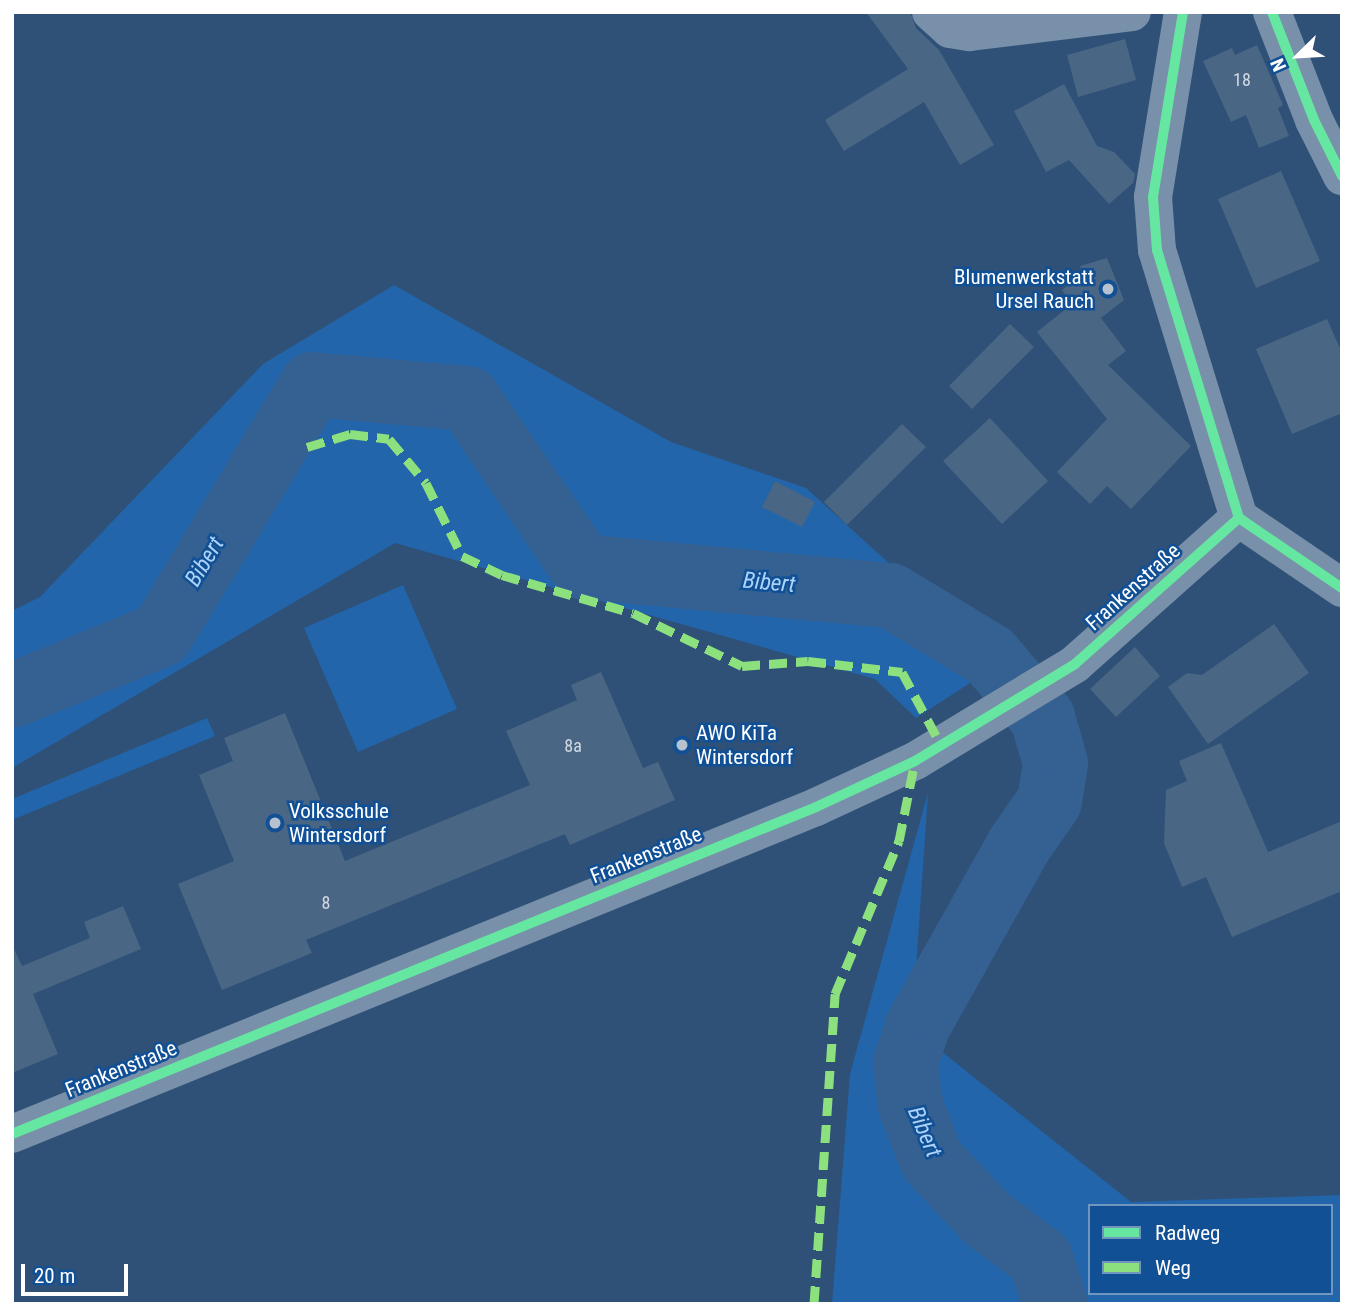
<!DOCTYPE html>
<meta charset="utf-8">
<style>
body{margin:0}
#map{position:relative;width:1354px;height:1316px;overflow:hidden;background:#2f5177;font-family:"Roboto Condensed",sans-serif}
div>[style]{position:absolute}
.green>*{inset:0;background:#2265aa}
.river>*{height:65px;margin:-32.5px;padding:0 32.5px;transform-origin:32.5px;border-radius:32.5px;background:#346192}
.building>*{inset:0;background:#4a6685}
.minor>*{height:38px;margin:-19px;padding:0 19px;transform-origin:19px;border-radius:19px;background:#7890a9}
.quiet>*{height:9px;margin-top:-4.5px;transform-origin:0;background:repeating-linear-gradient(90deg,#8de07e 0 18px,transparent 0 27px)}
.cycleway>*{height:10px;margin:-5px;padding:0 5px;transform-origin:5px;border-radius:5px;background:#66e7a1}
.dots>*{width:19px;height:19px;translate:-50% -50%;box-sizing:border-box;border:4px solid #115095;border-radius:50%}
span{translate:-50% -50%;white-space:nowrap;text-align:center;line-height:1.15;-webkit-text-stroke:5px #115095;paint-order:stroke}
.number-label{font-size:18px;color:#d2d9e0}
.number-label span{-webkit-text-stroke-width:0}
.poi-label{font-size:21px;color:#fff}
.right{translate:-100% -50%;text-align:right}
.left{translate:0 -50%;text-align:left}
.street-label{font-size:21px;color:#fff}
.water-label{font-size:23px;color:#acd3fa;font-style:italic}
.frame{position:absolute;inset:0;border:14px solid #fff;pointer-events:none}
.legend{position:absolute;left:1088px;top:1204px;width:245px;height:91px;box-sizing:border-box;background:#115095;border:2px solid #7096bf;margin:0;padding:9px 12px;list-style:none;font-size:21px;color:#fff}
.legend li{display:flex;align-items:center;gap:14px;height:35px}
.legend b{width:35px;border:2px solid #7096bf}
.north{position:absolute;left:1263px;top:21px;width:70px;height:70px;-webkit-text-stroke:5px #115095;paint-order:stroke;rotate:246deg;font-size:19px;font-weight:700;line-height:28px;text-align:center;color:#fff}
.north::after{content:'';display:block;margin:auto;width:24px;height:32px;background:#fff;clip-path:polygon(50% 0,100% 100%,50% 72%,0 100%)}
.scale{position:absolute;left:21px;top:1264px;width:107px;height:32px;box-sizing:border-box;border:4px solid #fff;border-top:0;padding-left:9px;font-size:21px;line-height:24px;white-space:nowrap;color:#fff;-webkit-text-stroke:5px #115095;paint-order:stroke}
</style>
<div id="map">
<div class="green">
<i style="clip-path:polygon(394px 285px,671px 442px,806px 488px,902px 575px,1018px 652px,916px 718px,875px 679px,395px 543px,12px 768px,12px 611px,40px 597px,263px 364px)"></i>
<i style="clip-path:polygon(403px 585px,457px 709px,358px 752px,304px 628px)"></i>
<i style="clip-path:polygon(207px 718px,215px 736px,12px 820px,12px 799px)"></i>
<i style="clip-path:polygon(evenodd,928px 793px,912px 1028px,1131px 1202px,1342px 1195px,1342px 1304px,832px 1304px,850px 1074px,928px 793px,1090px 1206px,1331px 1206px,1331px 1293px,1090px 1293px,1090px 1206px)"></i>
</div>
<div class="river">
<i style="left:12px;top:695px;width:161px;rotate:-22.3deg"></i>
<i style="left:161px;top:634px;width:292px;rotate:-58.9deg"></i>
<i style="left:312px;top:384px;width:156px;rotate:5.2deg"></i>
<i style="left:467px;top:398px;width:203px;rotate:55.8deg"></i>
<i style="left:581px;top:566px;width:310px;rotate:5.4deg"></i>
<i style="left:890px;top:595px;width:116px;rotate:31.2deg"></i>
<i style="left:989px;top:655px;width:82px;rotate:49.5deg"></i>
<i style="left:1042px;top:717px;width:48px;rotate:74.2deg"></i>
<i style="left:1055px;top:763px;width:38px;rotate:99deg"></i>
<i style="left:1049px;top:801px;width:52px;rotate:124.9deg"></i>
<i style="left:1019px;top:844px;width:209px;rotate:119.3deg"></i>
<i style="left:917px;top:1026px;width:39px;rotate:108deg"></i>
<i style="left:905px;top:1063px;width:42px;rotate:83.2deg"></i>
<i style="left:910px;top:1105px;width:58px;rotate:68.7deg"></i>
<i style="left:931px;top:1159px;width:79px;rotate:47deg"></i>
<i style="left:985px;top:1217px;width:69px;rotate:36.7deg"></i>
<i style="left:1040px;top:1258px;width:48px;rotate:71.9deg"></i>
</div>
<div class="building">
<i style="clip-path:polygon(866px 12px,910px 12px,916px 28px,939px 50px,994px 145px,960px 165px,924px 102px,844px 151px,825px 120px,908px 69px)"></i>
<i style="clip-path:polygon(1125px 39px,1136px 80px,1078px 97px,1067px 55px)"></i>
<i style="clip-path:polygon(1257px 45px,1283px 105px,1278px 108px,1289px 136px,1259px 148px,1246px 115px,1231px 122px,1203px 61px,1232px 48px,1235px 55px)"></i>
<i style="clip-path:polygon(1064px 84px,1097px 146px,1114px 152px,1135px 174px,1133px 183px,1109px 204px,1069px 160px,1046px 172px,1014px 111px)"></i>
<i style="clip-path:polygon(1281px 171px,1320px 261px,1256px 288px,1218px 199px)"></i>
<i style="clip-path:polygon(1107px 258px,1124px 300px,1101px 318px,1126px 351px,1108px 365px,1191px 446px,1131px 509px,1107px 486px,1090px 504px,1057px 472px,1107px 419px,1037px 332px,1072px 304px,1062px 290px,1082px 274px,1080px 266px)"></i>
<i style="clip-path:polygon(1327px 319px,1342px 353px,1342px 413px,1292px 434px,1256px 349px)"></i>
<i style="clip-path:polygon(1010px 324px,1034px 347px,972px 409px,949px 386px)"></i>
<i style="clip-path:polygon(990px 418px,1048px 481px,1002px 524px,943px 461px)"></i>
<i style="clip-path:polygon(902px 424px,926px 447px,847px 525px,824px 502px)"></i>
<i style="clip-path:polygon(775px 481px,815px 502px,802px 527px,762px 507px)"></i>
<i style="clip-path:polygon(1274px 624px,1309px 673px,1208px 744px,1168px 687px,1187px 673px,1202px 675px)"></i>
<i style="clip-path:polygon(1135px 647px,1160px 676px,1116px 717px,1090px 689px)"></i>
<i style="clip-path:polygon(601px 672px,643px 768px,658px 762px,675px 800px,570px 845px,565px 834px,306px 940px,312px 953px,222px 990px,178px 884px,234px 861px,199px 775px,233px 761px,224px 738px,285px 713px,345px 861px,530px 785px,506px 731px,577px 700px,571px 685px)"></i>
<i style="clip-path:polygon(1221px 743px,1268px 852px,1342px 821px,1342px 891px,1232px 937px,1206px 877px,1182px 887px,1164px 843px,1166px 790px,1187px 781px,1179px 761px)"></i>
<i style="clip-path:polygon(123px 906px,141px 949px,33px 994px,58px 1054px,12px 1073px,12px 945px,22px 966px,90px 938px,84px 922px)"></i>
</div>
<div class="minor">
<i style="left:931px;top:12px;width:25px;rotate:42deg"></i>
<i style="left:950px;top:29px;width:20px;rotate:9deg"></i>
<i style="left:970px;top:32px;width:163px;rotate:-7deg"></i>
<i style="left:1183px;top:12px;width:187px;rotate:99.2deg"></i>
<i style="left:1153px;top:197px;width:53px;rotate:85.7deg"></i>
<i style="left:1157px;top:250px;width:280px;rotate:73deg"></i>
<i style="left:1239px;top:518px;width:125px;rotate:34.2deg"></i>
<i style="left:1272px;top:12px;width:116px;rotate:68.7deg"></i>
<i style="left:1314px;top:120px;width:63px;rotate:63.4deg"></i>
<i style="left:12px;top:1134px;width:868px;rotate:-22.13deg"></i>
<i style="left:816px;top:807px;width:109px;rotate:-24.9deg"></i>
<i style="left:915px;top:761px;width:187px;rotate:-31.2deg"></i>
<i style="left:1075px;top:664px;width:220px;rotate:-41.7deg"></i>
</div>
<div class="quiet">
<i style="left:307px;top:447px;width:45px;rotate:-16.8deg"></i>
<i style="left:350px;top:434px;width:39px;rotate:7deg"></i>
<i style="left:389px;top:439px;width:57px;rotate:49.9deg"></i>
<i style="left:426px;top:483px;width:81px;rotate:63.7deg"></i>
<i style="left:462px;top:556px;width:44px;rotate:25.4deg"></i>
<i style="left:502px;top:575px;width:136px;rotate:16.2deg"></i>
<i style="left:633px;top:613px;width:121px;rotate:25.9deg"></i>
<i style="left:742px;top:666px;width:66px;rotate:-4.3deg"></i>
<i style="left:808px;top:661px;width:95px;rotate:6.7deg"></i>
<i style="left:902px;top:672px;width:85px;rotate:61.9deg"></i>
<i style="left:814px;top:1304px;width:311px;rotate:-86.1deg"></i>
<i style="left:835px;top:994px;width:166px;rotate:-67.3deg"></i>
<i style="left:899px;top:841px;width:82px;rotate:-78.7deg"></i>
</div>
<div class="cycleway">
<i style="left:1183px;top:12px;width:187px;rotate:99.2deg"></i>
<i style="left:1153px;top:197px;width:53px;rotate:85.7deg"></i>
<i style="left:1157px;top:250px;width:280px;rotate:73deg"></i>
<i style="left:1239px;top:518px;width:125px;rotate:34.2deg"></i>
<i style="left:1272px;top:12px;width:116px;rotate:68.7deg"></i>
<i style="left:1314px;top:120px;width:63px;rotate:63.4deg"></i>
<i style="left:12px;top:1134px;width:868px;rotate:-22.13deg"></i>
<i style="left:816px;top:807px;width:109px;rotate:-24.9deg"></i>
<i style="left:915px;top:761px;width:187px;rotate:-31.2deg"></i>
<i style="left:1075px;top:664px;width:220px;rotate:-41.7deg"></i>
</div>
<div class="dots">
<i style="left:1108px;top:289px;background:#b6c2cf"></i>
<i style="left:682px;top:745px;background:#b6c2cf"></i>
<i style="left:275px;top:823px;background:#b6c2cf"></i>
</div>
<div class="number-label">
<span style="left:1242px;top:80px">18</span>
<span style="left:573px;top:746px">8a</span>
<span style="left:326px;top:903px">8</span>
</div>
<div class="poi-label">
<span class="right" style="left:1094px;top:289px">Blumenwerkstatt<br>Ursel Rauch</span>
<span class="left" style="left:696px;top:745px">AWO KiTa<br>Wintersdorf</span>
<span class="left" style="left:289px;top:823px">Volksschule<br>Wintersdorf</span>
</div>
<div class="street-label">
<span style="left:1133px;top:587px;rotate:-42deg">Frankenstraße</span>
<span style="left:646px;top:855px;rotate:-22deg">Frankenstraße</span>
<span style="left:121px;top:1069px;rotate:-22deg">Frankenstraße</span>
</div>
<div class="water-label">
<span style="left:205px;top:562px;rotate:-59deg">Bibert</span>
<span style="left:769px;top:583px;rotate:5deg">Bibert</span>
<span style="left:924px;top:1132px;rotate:67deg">Bibert</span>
</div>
<div class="frame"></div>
<ul class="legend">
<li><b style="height:9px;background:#66e7a1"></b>Radweg</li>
<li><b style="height:9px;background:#8de07e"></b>Weg</li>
</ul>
<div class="north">N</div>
<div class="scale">20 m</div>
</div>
